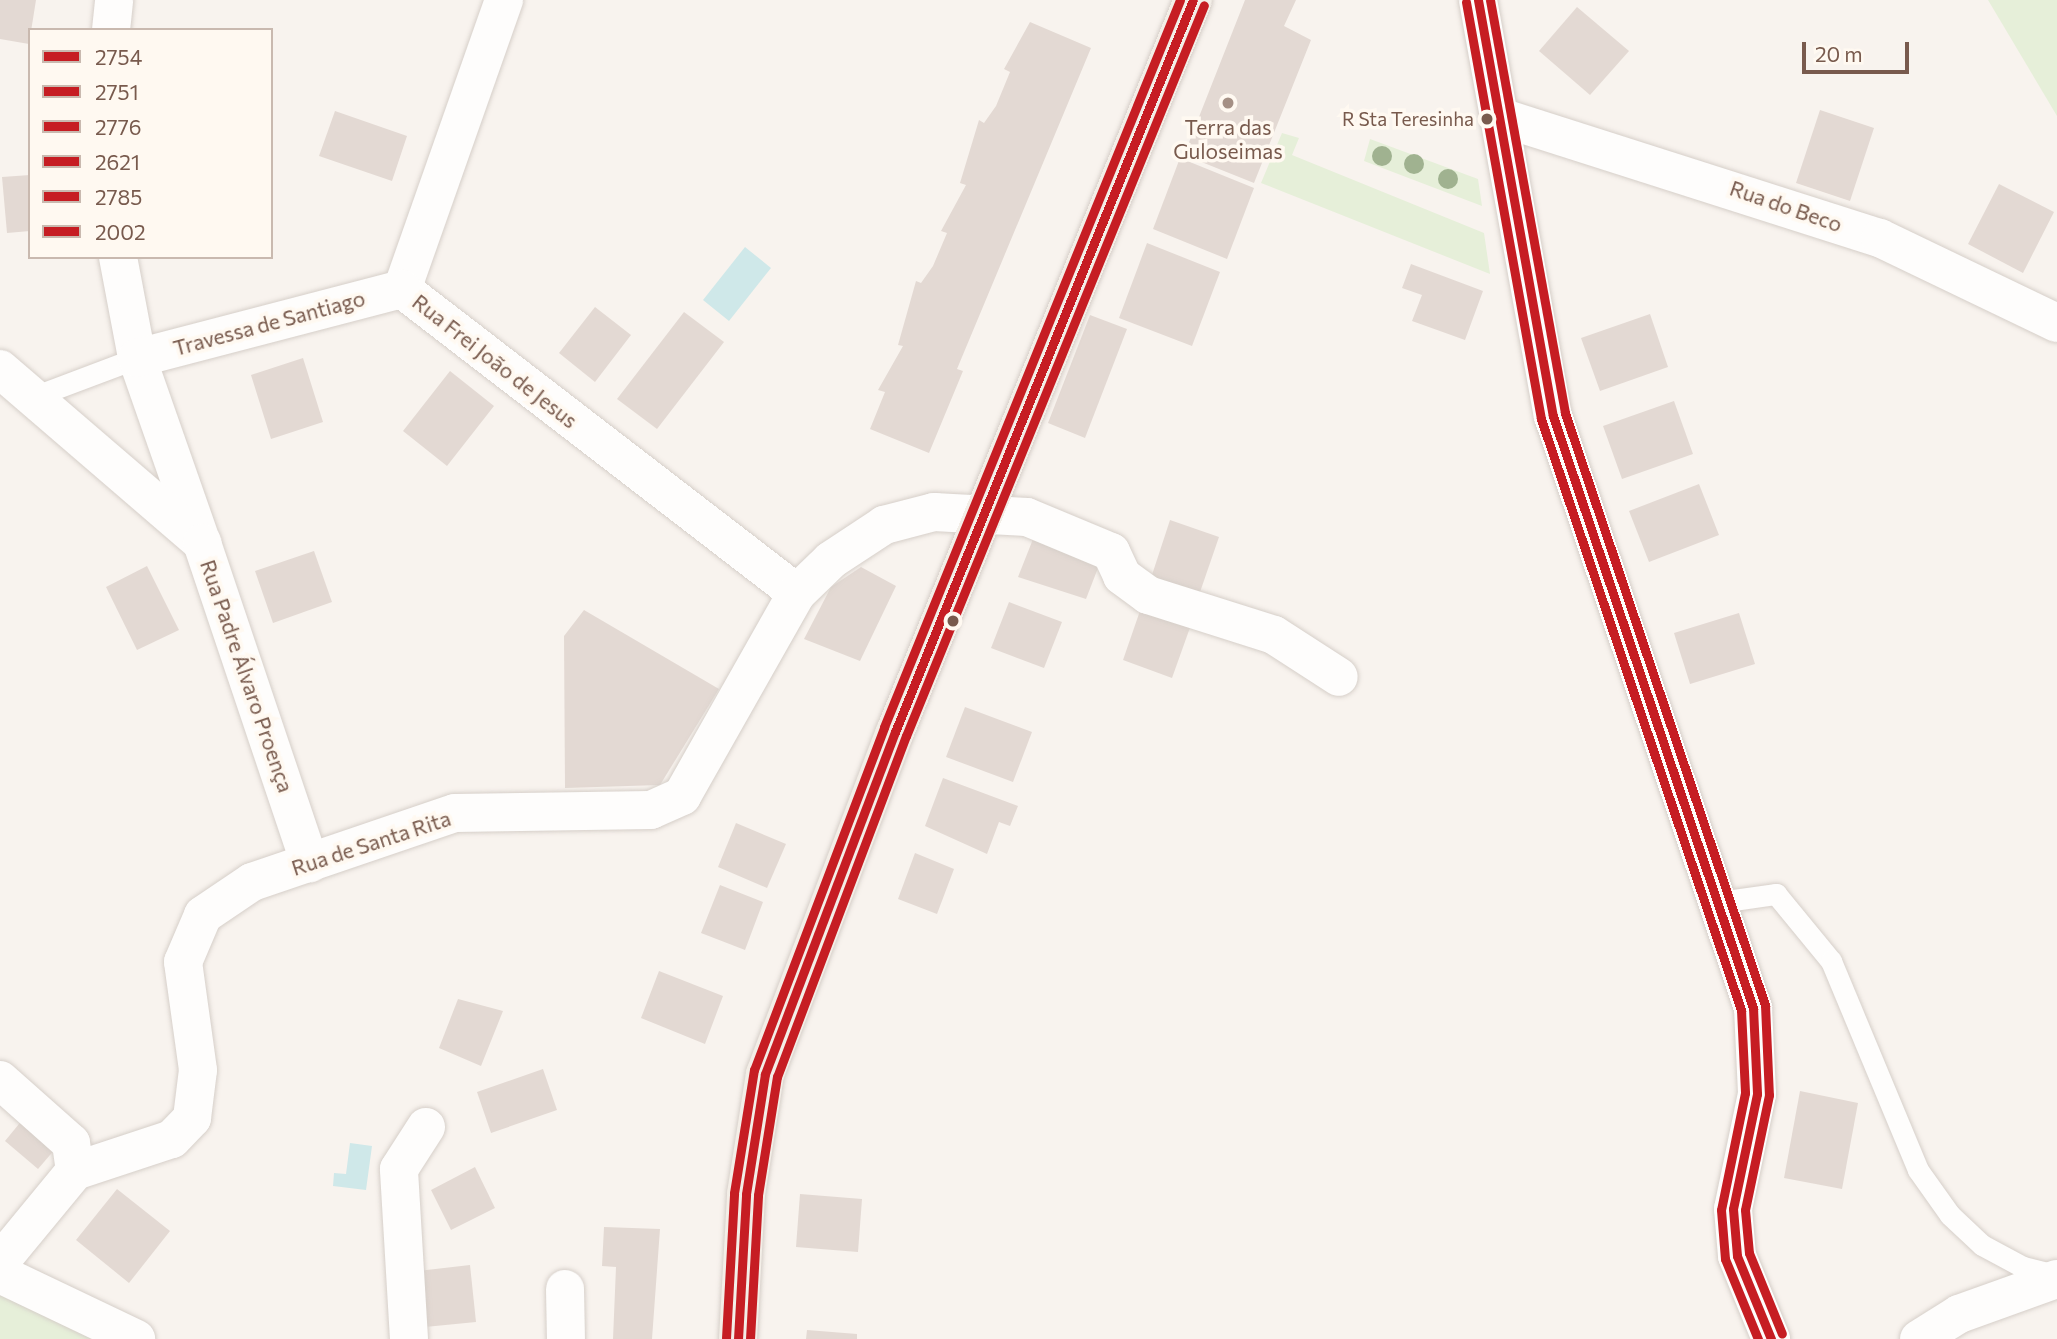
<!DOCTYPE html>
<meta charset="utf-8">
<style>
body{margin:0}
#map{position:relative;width:2057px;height:1339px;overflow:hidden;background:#f8f3ee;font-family:Commissioner,sans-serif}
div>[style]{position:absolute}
.green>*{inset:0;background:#e6efd9}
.water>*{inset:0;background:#cfe8e9}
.building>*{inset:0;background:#e3d9d3}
.roads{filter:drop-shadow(0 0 2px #d6cfc9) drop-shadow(0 0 2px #d6cfc9)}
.lane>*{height:21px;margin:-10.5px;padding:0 10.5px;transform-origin:10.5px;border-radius:10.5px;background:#fefdfc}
.street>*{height:38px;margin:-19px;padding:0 19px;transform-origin:19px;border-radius:19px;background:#fefdfc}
.secondary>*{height:38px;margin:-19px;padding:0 19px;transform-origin:19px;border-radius:19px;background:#fefdfc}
.primary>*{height:38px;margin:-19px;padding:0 19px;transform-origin:19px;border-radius:19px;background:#f3eee7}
.bus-1>*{height:9px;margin:-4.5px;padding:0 4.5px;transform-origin:4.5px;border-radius:4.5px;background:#c61d23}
.bus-2>*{height:9px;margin:-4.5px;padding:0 4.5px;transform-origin:4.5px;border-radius:4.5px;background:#c61d23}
.bus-3>*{height:9px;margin:-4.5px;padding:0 4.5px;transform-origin:4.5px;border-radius:4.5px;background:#c61d23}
.bus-4>*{height:9px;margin:-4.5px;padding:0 4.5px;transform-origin:4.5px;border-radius:4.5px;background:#c61d23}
.bus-5>*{height:9px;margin:-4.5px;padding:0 4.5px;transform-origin:4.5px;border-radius:4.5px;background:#c61d23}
.bus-6>*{height:9px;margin:-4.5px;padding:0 4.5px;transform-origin:4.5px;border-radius:4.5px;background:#c61d23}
.trees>*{width:20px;height:20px;margin:-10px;border-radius:50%;background:#a0b290}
.dots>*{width:19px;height:19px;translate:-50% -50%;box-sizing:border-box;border:4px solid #fff9f1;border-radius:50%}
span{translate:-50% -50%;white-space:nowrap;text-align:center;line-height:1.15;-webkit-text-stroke:7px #fff9f1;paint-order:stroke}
.bus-label{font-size:19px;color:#785a4d}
.right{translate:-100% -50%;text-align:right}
.poi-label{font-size:21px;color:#785a4d}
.street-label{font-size:21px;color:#785a4d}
.legend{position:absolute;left:28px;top:28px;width:245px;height:231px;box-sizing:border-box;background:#fff9f1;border:2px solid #c9b9af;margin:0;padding:9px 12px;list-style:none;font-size:21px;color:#785a4d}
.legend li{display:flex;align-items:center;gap:14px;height:35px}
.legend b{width:35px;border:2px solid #c9b9af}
.scale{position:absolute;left:1802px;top:42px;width:107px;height:32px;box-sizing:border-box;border:4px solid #785a4d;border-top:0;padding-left:9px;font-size:21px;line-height:24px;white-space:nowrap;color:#785a4d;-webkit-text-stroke:5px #fff9f1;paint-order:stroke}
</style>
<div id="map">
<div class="green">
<i style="clip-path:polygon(1988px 0,2057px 0,2057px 116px)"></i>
<i style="clip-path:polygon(1282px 133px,1299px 138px,1292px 155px,1484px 233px,1490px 274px,1261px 183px)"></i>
<i style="clip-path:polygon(1370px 139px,1478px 179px,1482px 206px,1364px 161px)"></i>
<i style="clip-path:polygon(0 1274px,136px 1339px,0 1339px)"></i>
</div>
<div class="water">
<i style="clip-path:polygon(745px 247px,771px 268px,729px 321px,703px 300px)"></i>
<i style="clip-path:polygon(350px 1143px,372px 1146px,366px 1190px,333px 1186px,334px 1173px,346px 1174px)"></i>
</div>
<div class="building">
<i style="clip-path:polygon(0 0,36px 0,29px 44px,0 39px)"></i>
<i style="clip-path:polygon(1245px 0,1296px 0,1284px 26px,1311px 40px,1254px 183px,1184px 155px)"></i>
<i style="clip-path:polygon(1577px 7px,1629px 51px,1590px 95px,1539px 51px)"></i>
<i style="clip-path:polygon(1030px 22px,1091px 48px,957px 369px,963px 371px,929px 453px,870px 429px,885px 392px,878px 390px,903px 346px,898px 345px,916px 281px,921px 283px,933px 266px,947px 233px,941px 231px,966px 185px,960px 183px,979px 120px,984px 123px,996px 106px,1010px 72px,1004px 69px)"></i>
<i style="clip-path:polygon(1820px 110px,1874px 128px,1850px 201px,1796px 183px)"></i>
<i style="clip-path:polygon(335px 111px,407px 136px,392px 181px,319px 156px)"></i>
<i style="clip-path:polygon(1180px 158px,1254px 188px,1227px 259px,1153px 229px)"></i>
<i style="clip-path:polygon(30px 175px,30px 231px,7px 233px,2px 177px)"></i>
<i style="clip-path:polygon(1999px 184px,2054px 212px,2023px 273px,1968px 244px)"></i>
<i style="clip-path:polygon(1147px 243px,1220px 272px,1192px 346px,1119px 318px)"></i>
<i style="clip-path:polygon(1411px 264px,1483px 291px,1465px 340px,1412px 321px,1422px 295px,1402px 288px)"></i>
<i style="clip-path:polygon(595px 307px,631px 335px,595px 382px,559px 353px)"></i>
<i style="clip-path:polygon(684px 312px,724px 342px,657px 429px,617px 399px)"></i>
<i style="clip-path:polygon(1650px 314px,1668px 367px,1600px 391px,1581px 338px)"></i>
<i style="clip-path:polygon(1090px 315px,1127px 329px,1085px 438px,1048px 423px)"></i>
<i style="clip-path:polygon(303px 358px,323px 422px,271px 439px,251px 375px)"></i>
<i style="clip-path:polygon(450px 371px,494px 406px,447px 466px,403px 431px)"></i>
<i style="clip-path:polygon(1674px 401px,1693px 454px,1622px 479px,1603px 426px)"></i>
<i style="clip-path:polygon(1699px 484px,1719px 535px,1649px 562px,1629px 511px)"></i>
<i style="clip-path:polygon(1170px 520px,1219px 537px,1199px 595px,1151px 578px)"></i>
<i style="clip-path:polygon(1037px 529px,1103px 555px,1086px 599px,1018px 577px)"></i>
<i style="clip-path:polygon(314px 551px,332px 602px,273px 623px,255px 571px)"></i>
<i style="clip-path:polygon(147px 566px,179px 630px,137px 650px,106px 587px)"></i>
<i style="clip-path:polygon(861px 567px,896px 586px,860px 661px,804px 639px,831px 587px)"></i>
<i style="clip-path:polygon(1009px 602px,1062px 622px,1044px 668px,991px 648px)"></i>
<i style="clip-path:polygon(1142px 605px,1192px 622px,1172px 678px,1123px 660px)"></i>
<i style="clip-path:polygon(584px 610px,719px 689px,660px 785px,565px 788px,564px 636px)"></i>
<i style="clip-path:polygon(1739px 613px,1755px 664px,1690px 684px,1674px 633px)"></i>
<i style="clip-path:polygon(965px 707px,1032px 732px,1013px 782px,946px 757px)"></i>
<i style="clip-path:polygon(943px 778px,1018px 806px,1010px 826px,999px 822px,987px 854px,925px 826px)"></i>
<i style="clip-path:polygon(736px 823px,786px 844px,767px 888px,718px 867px)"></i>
<i style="clip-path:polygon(915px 853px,954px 869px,937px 914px,898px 899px)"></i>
<i style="clip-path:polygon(720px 885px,763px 902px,745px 950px,701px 933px)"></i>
<i style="clip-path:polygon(659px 971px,723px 996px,705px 1044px,641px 1018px)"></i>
<i style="clip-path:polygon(458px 999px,503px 1011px,481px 1066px,439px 1048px)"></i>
<i style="clip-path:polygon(543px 1069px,557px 1110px,491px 1133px,477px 1092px)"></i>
<i style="clip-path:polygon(1800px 1091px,1858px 1103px,1842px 1189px,1784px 1178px)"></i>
<i style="clip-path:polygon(28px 1113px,62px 1141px,38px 1169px,5px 1141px)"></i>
<i style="clip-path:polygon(475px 1167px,495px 1208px,451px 1230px,431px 1190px)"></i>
<i style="clip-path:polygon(117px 1189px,170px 1231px,129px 1283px,76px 1240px)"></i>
<i style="clip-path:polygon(800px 1194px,862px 1199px,858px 1252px,796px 1247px)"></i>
<i style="clip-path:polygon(604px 1227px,660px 1229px,652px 1339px,613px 1339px,616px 1267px,602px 1266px)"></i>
<i style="clip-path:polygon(470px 1265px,476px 1322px,425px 1327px,418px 1271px)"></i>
<i style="clip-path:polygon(807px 1330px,857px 1334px,857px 1339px,806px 1339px)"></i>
</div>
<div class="roads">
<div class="lane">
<i style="left:33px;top:397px;width:111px;rotate:-20.6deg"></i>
<i style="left:1719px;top:902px;width:58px;rotate:-8deg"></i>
<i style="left:1776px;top:894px;width:87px;rotate:50.6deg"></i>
<i style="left:1831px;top:961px;width:226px;rotate:67.4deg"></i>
<i style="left:1918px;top:1170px;width:55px;rotate:54.6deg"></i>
<i style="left:1950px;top:1215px;width:44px;rotate:43.2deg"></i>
<i style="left:1982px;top:1245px;width:47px;rotate:28.2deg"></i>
<i style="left:2023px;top:1267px;width:33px;rotate:14deg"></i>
</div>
<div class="street">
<i style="left:504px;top:0;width:306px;rotate:109.4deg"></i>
<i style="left:402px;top:289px;width:498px;rotate:37.6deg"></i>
<i style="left:111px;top:30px;width:30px;rotate:-84deg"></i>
<i style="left:1503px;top:118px;width:396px;rotate:17.7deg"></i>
<i style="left:1880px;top:238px;width:196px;rotate:25.7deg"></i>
<i style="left:118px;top:257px;width:103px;rotate:79.3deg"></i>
<i style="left:137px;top:358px;width:194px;rotate:70.7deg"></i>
<i style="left:137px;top:358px;width:274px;rotate:-14.6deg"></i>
<i style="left:0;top:369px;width:267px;rotate:40.7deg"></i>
<i style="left:202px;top:543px;width:338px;rotate:71.4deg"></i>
<i style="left:0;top:1080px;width:95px;rotate:41.6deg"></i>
<i style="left:71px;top:1143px;width:28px;rotate:82deg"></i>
<i style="left:0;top:1262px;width:118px;rotate:-50.5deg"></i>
<i style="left:75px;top:1171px;width:102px;rotate:-18.3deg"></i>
<i style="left:172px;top:1139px;width:29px;rotate:-46deg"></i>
<i style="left:192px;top:1118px;width:48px;rotate:-82.9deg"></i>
<i style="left:198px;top:1070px;width:109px;rotate:-97.9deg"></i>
<i style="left:183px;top:962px;width:51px;rotate:-66.9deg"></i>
<i style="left:203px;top:915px;width:59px;rotate:-34deg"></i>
<i style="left:252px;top:882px;width:214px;rotate:-18.8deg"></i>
<i style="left:455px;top:813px;width:196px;rotate:-0.9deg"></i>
<i style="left:651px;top:810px;width:34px;rotate:-24deg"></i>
<i style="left:682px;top:796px;width:233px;rotate:-60.5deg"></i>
<i style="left:797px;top:593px;width:47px;rotate:-44.1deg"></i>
<i style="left:831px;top:560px;width:64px;rotate:-33.4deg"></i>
<i style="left:884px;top:525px;width:52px;rotate:-14.6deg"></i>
<i style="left:934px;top:512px;width:93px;rotate:3.1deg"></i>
<i style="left:1027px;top:517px;width:91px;rotate:22.6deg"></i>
<i style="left:1111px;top:552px;width:26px;rotate:65deg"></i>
<i style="left:1122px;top:576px;width:32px;rotate:36deg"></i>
<i style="left:1148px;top:595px;width:132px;rotate:17.6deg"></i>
<i style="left:1274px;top:635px;width:77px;rotate:32.9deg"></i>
<i style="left:0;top:1274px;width:151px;rotate:25.5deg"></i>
<i style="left:565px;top:1289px;width:50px;rotate:88.9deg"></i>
<i style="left:409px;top:1339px;width:170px;rotate:-93.4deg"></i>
<i style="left:399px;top:1169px;width:50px;rotate:-57.3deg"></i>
<i style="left:1919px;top:1339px;width:47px;rotate:-32deg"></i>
<i style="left:1959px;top:1314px;width:104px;rotate:-19.7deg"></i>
</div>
<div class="secondary">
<i style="left:1478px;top:0;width:423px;rotate:79.8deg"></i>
<i style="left:1553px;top:416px;width:625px;rotate:71.33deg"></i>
<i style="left:1753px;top:1008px;width:86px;rotate:87.3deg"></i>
<i style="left:1757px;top:1094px;width:117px;rotate:101.8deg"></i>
<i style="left:1733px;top:1209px;width:47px;rotate:85.1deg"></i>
<i style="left:1737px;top:1256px;width:90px;rotate:67.7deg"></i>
</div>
<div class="primary">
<i style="left:738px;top:1339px;width:145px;rotate:-86.8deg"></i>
<i style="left:746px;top:1194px;width:121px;rotate:-81deg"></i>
<i style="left:765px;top:1074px;width:366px;rotate:-69.2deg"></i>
<i style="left:895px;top:732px;width:790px;rotate:-67.85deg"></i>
</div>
</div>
<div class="bus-1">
<i style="left:738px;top:1339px;width:145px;rotate:-86.8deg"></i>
<i style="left:746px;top:1194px;width:121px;rotate:-81deg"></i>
<i style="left:765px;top:1074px;width:366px;rotate:-69.2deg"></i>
<i style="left:895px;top:732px;width:790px;rotate:-67.85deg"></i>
</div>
<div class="bus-2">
<i style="left:750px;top:1339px;width:144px;rotate:-86.8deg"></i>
<i style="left:758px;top:1195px;width:120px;rotate:-80.9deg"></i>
<i style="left:777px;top:1077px;width:365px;rotate:-69.3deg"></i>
<i style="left:906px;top:736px;width:789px;rotate:-67.82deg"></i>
</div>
<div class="bus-3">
<i style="left:726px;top:1338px;width:145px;rotate:-86.8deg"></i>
<i style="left:734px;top:1193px;width:125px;rotate:-80.8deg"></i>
<i style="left:754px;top:1070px;width:367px;rotate:-69.2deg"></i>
<i style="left:884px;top:727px;width:785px;rotate:-67.85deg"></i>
</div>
<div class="bus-4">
<i style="left:1478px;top:0;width:423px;rotate:79.8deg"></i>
<i style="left:1553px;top:416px;width:625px;rotate:71.33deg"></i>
<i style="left:1753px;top:1008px;width:86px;rotate:87.3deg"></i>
<i style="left:1757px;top:1094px;width:117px;rotate:101.8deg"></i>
<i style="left:1733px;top:1209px;width:47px;rotate:85.1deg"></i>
<i style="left:1737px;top:1256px;width:90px;rotate:67.7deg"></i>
</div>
<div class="bus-5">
<i style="left:1466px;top:2px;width:424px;rotate:79.8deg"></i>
<i style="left:1541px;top:419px;width:624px;rotate:71.3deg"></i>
<i style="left:1741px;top:1010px;width:83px;rotate:87.2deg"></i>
<i style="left:1745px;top:1093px;width:119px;rotate:101.6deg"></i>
<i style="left:1721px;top:1210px;width:49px;rotate:85.3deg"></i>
<i style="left:1725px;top:1259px;width:87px;rotate:67.6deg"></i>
</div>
<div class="bus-6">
<i style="left:1490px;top:0;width:420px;rotate:79.7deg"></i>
<i style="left:1565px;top:413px;width:625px;rotate:71.33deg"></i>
<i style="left:1765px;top:1005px;width:90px;rotate:87.5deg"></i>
<i style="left:1769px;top:1095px;width:117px;rotate:101.8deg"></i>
<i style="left:1745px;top:1210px;width:43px;rotate:84.7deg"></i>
<i style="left:1749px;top:1253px;width:87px;rotate:67.8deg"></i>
</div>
<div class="trees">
<i style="left:1382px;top:156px"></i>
<i style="left:1414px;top:164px"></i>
<i style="left:1448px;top:179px"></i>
</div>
<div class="dots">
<i style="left:1228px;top:103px;background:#a59085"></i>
<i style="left:1487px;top:119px;background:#785a4d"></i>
<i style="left:953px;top:621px;background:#785a4d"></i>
</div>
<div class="bus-label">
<span class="right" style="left:1474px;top:119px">R Sta Teresinha</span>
</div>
<div class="poi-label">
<span style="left:1228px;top:139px">Terra das<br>Guloseimas</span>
</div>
<div class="street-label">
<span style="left:1786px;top:206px;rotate:19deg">Rua do Beco</span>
<span style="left:269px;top:323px;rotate:-15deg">Travessa de Santiago</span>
<span style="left:495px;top:361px;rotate:38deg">Rua Frei João de Jesus</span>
<span style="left:247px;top:676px;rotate:71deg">Rua Padre Álvaro Proença</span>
<span style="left:371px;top:843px;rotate:-18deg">Rua de Santa Rita</span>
</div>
<ul class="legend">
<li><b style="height:9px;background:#c61d23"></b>2754</li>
<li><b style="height:9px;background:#c61d23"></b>2751</li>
<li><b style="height:9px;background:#c61d23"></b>2776</li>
<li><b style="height:9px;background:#c61d23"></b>2621</li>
<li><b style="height:9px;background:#c61d23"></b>2785</li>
<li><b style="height:9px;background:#c61d23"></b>2002</li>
</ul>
<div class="scale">20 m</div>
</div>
